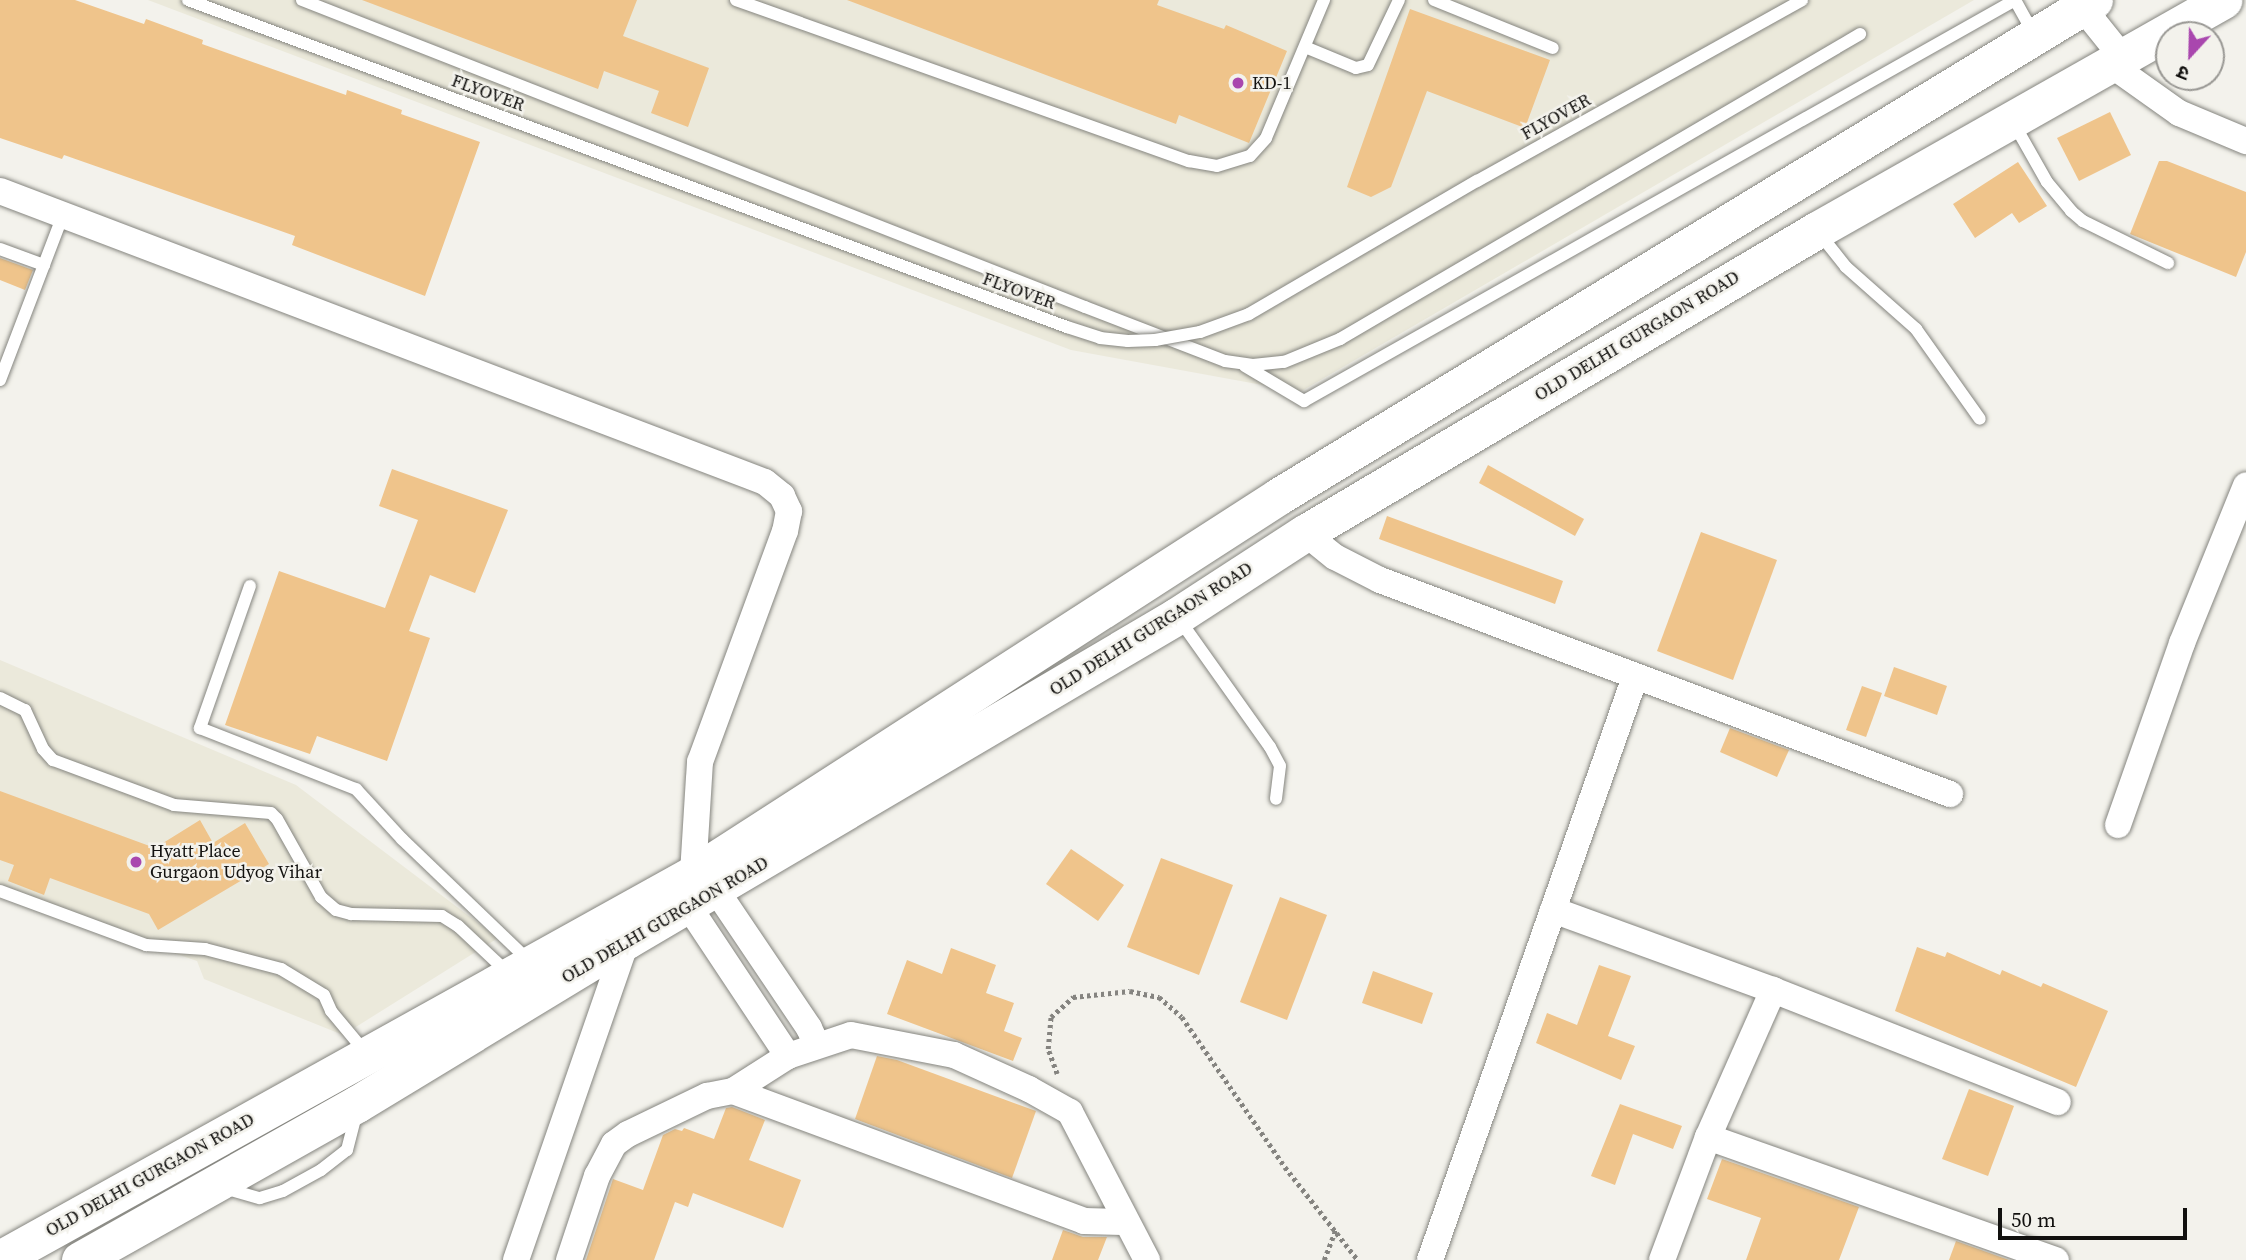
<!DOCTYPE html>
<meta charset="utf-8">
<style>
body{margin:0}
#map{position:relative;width:2246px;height:1260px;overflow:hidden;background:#f3f2ec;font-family:"Source Serif 4","Noto Sans Devanagari",serif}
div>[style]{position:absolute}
.built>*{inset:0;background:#ebe9db}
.building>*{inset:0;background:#efc48b}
.path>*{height:4.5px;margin-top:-2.25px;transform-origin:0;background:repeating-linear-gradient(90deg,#858480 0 3.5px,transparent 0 7px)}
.roads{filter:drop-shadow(0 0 2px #85857f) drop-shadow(0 0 2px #85857f)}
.service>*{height:12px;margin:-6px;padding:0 6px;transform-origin:6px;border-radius:6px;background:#fff}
.minor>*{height:26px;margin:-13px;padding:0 13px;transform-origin:13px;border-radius:13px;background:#fff}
.secondary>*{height:37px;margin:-18.5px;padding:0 18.5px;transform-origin:18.5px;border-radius:18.5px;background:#fff}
.bridges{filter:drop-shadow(0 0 2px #85857f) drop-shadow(0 0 2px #85857f)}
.service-bridge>*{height:12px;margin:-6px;padding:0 6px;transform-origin:6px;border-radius:6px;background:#fff}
.dots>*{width:19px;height:19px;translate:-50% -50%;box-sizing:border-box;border:4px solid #f3f2ec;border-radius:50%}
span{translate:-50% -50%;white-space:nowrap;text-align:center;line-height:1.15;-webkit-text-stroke:5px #f3f2ec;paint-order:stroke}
.poi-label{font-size:18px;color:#12110f}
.left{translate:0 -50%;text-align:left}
.street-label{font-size:18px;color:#12110f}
.north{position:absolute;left:2155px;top:21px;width:70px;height:70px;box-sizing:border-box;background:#f3f2ec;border:2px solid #999894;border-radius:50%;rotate:202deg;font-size:19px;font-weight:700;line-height:28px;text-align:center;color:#12110f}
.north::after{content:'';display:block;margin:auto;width:24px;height:32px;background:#a947ae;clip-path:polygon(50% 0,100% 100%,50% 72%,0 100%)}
.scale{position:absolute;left:1998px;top:1208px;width:189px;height:32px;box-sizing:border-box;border:4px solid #12110f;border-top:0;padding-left:9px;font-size:21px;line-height:24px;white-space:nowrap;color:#12110f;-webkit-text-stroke:5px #f3f2ec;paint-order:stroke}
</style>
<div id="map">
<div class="built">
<i style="clip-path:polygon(148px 0,1974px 0,1300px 392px,1071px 350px)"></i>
<i style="clip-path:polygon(0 660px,296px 785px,498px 938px,343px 1035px,204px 979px,197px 961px,0 893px)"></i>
</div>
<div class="building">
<i style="clip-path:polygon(0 0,75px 0,144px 24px,146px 19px,203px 40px,202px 44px,346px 95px,347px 90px,402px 110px,401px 114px,480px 142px,425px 296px,292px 245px,295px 236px,64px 155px,62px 159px,0 138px)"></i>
<i style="clip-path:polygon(362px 0,637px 0,623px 36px,709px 68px,688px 127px,651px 113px,659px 91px,604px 71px,598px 89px)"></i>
<i style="clip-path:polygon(847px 0,1159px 0,1157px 5px,1224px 29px,1226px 25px,1287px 51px,1249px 143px,1179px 115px,1176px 124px)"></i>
<i style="clip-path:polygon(1410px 9px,1550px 60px,1525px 128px,1427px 91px,1391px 187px,1371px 197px,1347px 187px)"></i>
<i style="clip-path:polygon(2110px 112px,2131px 155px,2079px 181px,2057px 138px)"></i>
<i style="clip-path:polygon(2159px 161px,2167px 161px,2246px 192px,2246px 252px,2236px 277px,2130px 234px)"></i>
<i style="clip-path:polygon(2018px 162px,2047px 206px,2019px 223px,2012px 213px,1975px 238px,1953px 204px)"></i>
<i style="clip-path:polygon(0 258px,33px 270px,25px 290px,0 280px)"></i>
<i style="clip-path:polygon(1488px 465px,1584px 519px,1575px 536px,1479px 483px)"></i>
<i style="clip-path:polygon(392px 469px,508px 510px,475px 593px,430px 575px,409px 631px,430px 638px,387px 761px,317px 736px,310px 754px,225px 725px,279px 571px,385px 608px,418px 520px,379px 506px)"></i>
<i style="clip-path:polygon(1387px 516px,1563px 581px,1555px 604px,1379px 539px)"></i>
<i style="clip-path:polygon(1701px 532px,1777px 560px,1733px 680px,1657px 651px)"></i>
<i style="clip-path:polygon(1894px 667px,1947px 686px,1937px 715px,1884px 696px)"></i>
<i style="clip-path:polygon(1862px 686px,1882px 693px,1866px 737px,1846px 730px)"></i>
<i style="clip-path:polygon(1730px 728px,1789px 750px,1777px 777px,1720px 752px)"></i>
<i style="clip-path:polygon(0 791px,155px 848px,200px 820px,213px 843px,245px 823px,269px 864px,158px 930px,149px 914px,50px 878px,44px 895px,8px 881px,14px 865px,0 860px)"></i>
<i style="clip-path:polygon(1071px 849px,1124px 885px,1098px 921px,1046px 884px)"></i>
<i style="clip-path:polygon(1161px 858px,1233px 885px,1199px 975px,1127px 947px)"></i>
<i style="clip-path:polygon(1280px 897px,1327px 915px,1287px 1020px,1240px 1002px)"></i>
<i style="clip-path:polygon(1917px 947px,1945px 957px,1947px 952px,2000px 975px,2002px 970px,2041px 987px,2043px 983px,2108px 1011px,2076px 1087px,1895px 1011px)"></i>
<i style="clip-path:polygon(951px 948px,996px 965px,986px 993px,1014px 1003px,1004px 1031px,1022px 1038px,1013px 1061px,887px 1014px,907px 960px,942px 974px)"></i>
<i style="clip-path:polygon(1599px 965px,1631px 976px,1608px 1036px,1635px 1046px,1621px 1080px,1536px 1043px,1547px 1013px,1577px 1025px)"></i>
<i style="clip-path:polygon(1373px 971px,1433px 993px,1422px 1024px,1362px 1003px)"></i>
<i style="clip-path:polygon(877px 1056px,897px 1060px,1036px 1111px,1012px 1178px,855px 1119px)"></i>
<i style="clip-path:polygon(1969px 1089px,2014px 1106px,1988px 1176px,1942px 1159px)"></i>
<i style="clip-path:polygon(1620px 1104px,1682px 1126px,1673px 1149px,1633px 1134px,1615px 1185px,1591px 1176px)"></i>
<i style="clip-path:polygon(732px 1107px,765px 1120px,749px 1160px,801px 1180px,783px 1228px,693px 1193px,688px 1207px,675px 1202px,654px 1260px,586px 1260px,613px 1179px,643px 1190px,663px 1135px,675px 1129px,682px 1131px,684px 1128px,714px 1139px,726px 1108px)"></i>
<i style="clip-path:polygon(1722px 1159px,1859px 1207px,1839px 1260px,1746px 1260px,1761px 1218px,1707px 1199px)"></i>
<i style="clip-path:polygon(1063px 1230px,1083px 1237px,1107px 1237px,1098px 1260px,1052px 1260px)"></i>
<i style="clip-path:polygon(1956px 1241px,2009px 1260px,1949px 1260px)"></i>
</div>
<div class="path">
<i style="left:1057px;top:1074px;width:27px;rotate:-110deg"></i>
<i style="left:1048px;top:1049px;width:32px;rotate:-85deg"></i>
<i style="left:1051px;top:1017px;width:30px;rotate:-42deg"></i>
<i style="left:1073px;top:997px;width:57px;rotate:-6deg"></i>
<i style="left:1130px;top:991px;width:30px;rotate:12deg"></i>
<i style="left:1159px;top:997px;width:30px;rotate:41deg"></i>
<i style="left:1182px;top:1017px;width:182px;rotate:55.5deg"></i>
<i style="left:1285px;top:1167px;width:118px;rotate:51.9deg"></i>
<i style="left:1324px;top:1260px;width:34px;rotate:-69deg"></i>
</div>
<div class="roads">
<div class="service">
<i style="left:302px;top:0;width:841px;rotate:21.41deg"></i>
<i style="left:1085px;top:307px;width:150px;rotate:21.1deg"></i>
<i style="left:1225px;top:361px;width:28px;rotate:8deg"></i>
<i style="left:1253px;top:365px;width:31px;rotate:-6deg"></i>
<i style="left:1284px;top:362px;width:61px;rotate:-22.3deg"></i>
<i style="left:1340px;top:339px;width:603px;rotate:-30.39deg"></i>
<i style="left:736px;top:0;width:481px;rotate:19.6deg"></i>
<i style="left:1189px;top:161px;width:28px;rotate:10deg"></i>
<i style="left:1217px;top:166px;width:34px;rotate:-17deg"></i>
<i style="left:1250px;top:156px;width:24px;rotate:-48deg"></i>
<i style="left:1266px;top:138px;width:150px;rotate:-67.2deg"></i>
<i style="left:1434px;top:0;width:128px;rotate:22deg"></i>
<i style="left:2015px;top:0;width:39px;rotate:61deg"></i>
<i style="left:1305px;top:47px;width:55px;rotate:22.4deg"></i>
<i style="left:1356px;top:68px;width:12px;rotate:-14deg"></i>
<i style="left:1368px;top:65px;width:72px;rotate:-64.5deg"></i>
<i style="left:2013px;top:122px;width:69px;rotate:60.5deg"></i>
<i style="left:2047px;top:182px;width:38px;rotate:50deg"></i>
<i style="left:2071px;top:211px;width:16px;rotate:40deg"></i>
<i style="left:2083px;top:221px;width:95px;rotate:26.3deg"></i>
<i style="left:1819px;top:233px;width:43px;rotate:51.5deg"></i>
<i style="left:1846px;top:267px;width:94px;rotate:41.5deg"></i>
<i style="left:1916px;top:329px;width:110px;rotate:54.6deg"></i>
<i style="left:0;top:249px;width:47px;rotate:20deg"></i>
<i style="left:1245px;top:366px;width:69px;rotate:30.7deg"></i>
<i style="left:1304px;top:401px;width:816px;rotate:-29.42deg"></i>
<i style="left:0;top:380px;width:177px;rotate:-69.1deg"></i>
<i style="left:250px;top:586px;width:151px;rotate:109.4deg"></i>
<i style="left:200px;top:728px;width:168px;rotate:21.4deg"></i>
<i style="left:356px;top:789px;width:68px;rotate:47.4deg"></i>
<i style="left:402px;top:839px;width:176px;rotate:43.8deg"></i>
<i style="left:1179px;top:619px;width:157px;rotate:54.6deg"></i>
<i style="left:1270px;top:747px;width:21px;rotate:62deg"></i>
<i style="left:1280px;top:766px;width:33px;rotate:97deg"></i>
<i style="left:0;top:698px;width:28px;rotate:26deg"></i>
<i style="left:25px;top:710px;width:43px;rotate:65.2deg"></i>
<i style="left:43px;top:749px;width:15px;rotate:48deg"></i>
<i style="left:53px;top:760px;width:129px;rotate:20.4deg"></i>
<i style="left:174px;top:805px;width:97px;rotate:4.7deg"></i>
<i style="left:271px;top:813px;width:8px;rotate:45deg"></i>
<i style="left:277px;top:819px;width:90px;rotate:60.6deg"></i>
<i style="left:321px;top:897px;width:20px;rotate:41deg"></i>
<i style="left:336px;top:910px;width:16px;rotate:15deg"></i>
<i style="left:351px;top:914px;width:91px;rotate:1.3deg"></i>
<i style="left:442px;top:916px;width:19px;rotate:32deg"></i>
<i style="left:458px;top:926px;width:67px;rotate:43.2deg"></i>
<i style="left:0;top:891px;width:156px;rotate:20.3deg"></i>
<i style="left:146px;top:945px;width:59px;rotate:3.9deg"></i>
<i style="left:205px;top:949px;width:79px;rotate:14.7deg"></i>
<i style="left:281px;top:969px;width:50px;rotate:31.2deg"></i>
<i style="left:324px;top:995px;width:17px;rotate:66deg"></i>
<i style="left:331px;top:1011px;width:55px;rotate:50.2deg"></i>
<i style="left:224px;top:1188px;width:37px;rotate:16deg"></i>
<i style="left:260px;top:1198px;width:24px;rotate:-17deg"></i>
<i style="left:283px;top:1191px;width:43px;rotate:-28.9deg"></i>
<i style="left:321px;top:1170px;width:33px;rotate:-38deg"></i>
<i style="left:347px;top:1150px;width:40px;rotate:-75.6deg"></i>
</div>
<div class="minor">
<i style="left:2082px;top:7px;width:65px;rotate:51.2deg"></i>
<i style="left:2110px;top:64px;width:85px;rotate:35.4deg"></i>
<i style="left:2179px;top:113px;width:73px;rotate:22.7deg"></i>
<i style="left:0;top:191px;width:818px;rotate:20.83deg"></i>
<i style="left:765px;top:482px;width:22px;rotate:39deg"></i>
<i style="left:782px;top:496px;width:17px;rotate:65deg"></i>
<i style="left:789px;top:511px;width:20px;rotate:101deg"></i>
<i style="left:785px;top:531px;width:246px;rotate:110.2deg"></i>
<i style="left:700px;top:762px;width:112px;rotate:93.6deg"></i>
<i style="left:1305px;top:533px;width:38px;rotate:39deg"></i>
<i style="left:1335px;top:557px;width:51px;rotate:27.1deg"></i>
<i style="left:1380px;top:580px;width:609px;rotate:20.58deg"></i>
<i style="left:2118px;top:825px;width:193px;rotate:-70.6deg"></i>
<i style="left:2182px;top:643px;width:170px;rotate:-67.9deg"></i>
<i style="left:716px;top:890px;width:166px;rotate:56deg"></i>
<i style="left:809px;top:1028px;width:19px;rotate:65deg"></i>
<i style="left:689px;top:907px;width:179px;rotate:56.4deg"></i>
<i style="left:1553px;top:910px;width:234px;rotate:20deg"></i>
<i style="left:1773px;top:990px;width:306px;rotate:21.5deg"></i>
<i style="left:733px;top:1091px;width:65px;rotate:-32.5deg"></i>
<i style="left:788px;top:1056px;width:66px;rotate:-18.4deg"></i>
<i style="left:851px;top:1035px;width:105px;rotate:11deg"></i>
<i style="left:954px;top:1055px;width:82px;rotate:24.4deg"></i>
<i style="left:1029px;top:1089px;width:47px;rotate:29.3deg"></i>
<i style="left:1070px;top:1112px;width:167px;rotate:62.5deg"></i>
<i style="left:1708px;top:1137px;width:369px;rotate:19.5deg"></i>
<i style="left:516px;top:1260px;width:339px;rotate:-70.9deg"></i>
<i style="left:569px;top:1260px;width:89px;rotate:-71.6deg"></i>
<i style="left:597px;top:1176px;width:36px;rotate:-62deg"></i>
<i style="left:614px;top:1144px;width:17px;rotate:-36deg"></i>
<i style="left:628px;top:1134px;width:88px;rotate:-25.7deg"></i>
<i style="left:707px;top:1096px;width:26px;rotate:-11deg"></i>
<i style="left:733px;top:1091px;width:374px;rotate:20.3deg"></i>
<i style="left:1084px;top:1221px;width:42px;rotate:1.4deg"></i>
<i style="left:1430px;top:1260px;width:618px;rotate:-70.63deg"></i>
<i style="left:1662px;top:1260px;width:131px;rotate:-69.5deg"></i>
<i style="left:1708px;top:1137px;width:161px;rotate:-66.1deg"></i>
</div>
<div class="secondary">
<i style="left:0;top:1259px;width:793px;rotate:-29.05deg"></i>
<i style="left:693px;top:874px;width:697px;rotate:-32.82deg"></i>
<i style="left:1279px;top:496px;width:954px;rotate:-31.32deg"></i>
<i style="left:80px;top:1260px;width:318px;rotate:-29.4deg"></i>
<i style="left:357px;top:1104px;width:316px;rotate:-31.3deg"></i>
<i style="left:627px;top:940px;width:638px;rotate:-30.5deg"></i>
<i style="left:1177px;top:616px;width:153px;rotate:-33deg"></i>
<i style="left:1305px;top:533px;width:595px;rotate:-30.62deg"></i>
<i style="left:1817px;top:230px;width:467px;rotate:-29.5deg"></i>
</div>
</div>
<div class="bridges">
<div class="service-bridge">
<i style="left:188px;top:0;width:938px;rotate:20.41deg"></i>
<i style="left:1067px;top:327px;width:35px;rotate:18deg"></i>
<i style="left:1100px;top:338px;width:28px;rotate:6deg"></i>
<i style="left:1128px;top:341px;width:27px;rotate:-2deg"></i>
<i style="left:1155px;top:340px;width:46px;rotate:-10.1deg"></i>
<i style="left:1200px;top:332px;width:52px;rotate:-20.2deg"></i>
<i style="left:1249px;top:314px;width:264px;rotate:-30.3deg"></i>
<i style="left:1477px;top:181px;width:372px;rotate:-29.1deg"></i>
</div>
</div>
<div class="dots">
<i style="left:1238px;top:83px;background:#a947ae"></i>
<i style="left:136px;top:862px;background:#a947ae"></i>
</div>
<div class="poi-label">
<span class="left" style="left:1252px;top:83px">KD-1</span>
<span class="left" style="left:150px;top:862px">Hyatt Place<br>Gurgaon Udyog Vihar</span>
</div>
<div class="street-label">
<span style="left:488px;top:93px;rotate:20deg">FLYOVER</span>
<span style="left:1556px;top:117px;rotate:-29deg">FLYOVER</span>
<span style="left:1019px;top:291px;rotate:20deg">FLYOVER</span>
<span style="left:1637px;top:336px;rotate:-31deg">OLD DELHI GURGAON ROAD</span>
<span style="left:1151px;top:629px;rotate:-32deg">OLD DELHI GURGAON ROAD</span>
<span style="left:665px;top:920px;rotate:-30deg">OLD DELHI GURGAON ROAD</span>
<span style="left:150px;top:1175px;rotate:-29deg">OLD DELHI GURGAON ROAD</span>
</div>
<div class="north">उ</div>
<div class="scale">50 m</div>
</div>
